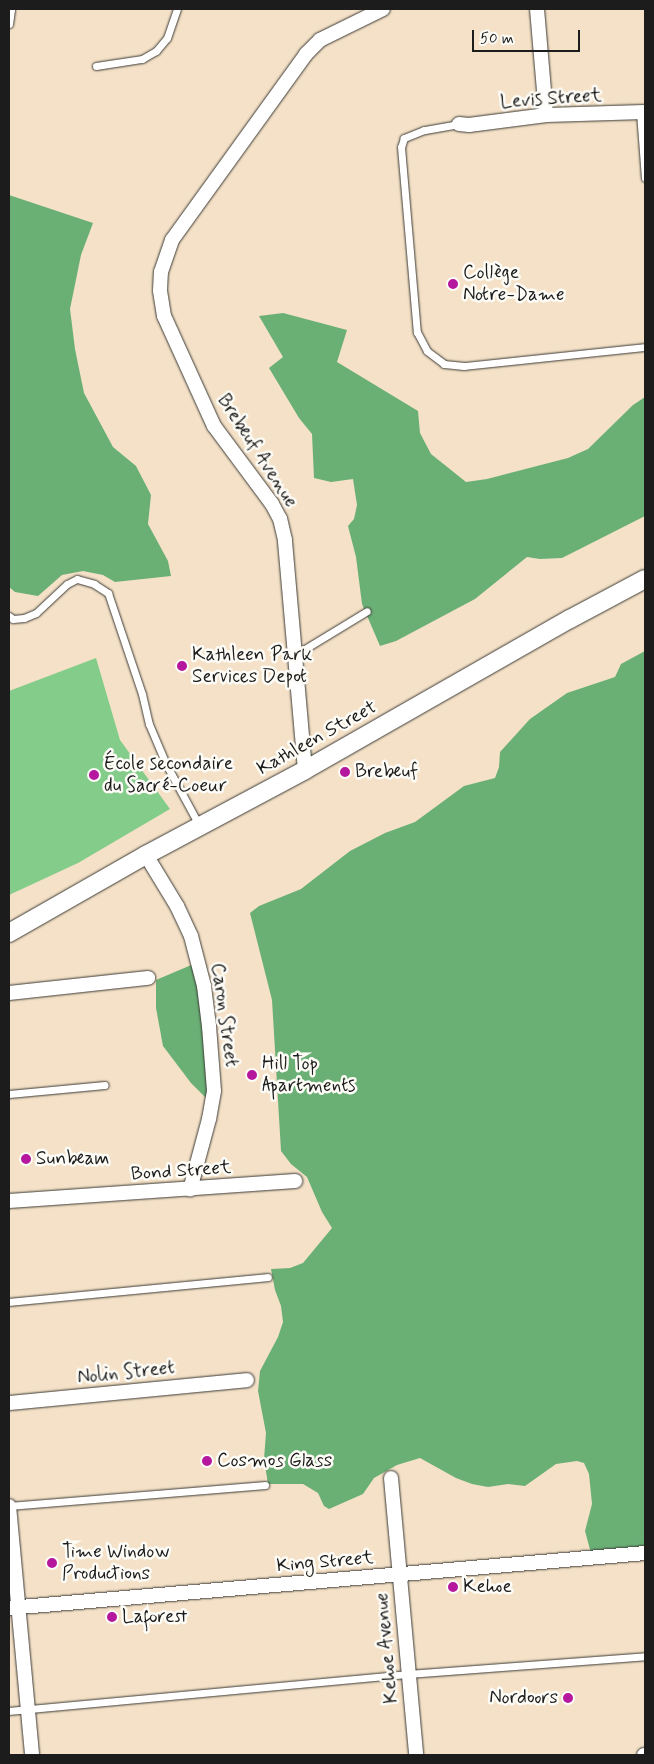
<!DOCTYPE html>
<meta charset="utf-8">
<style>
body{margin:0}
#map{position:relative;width:654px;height:1764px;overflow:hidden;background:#f4e1c7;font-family:Mynerve,sans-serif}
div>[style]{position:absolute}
.green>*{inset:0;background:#83cc89}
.forest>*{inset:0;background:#6ab075}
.roads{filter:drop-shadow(0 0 1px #3c3a36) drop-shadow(0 0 1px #3c3a36)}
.service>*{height:7px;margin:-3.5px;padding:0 3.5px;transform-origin:3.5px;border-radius:3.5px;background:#fff}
.minor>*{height:14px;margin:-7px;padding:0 7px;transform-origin:7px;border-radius:7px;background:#fff}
.tertiary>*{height:18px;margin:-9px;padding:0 9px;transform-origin:9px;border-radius:9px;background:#fff}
.dots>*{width:14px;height:14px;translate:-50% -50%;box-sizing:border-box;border:2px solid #fdfcf7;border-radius:50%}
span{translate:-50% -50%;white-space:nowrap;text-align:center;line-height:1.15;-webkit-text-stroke:5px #fdfcf7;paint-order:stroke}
.street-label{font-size:19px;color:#1c1c1c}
.poi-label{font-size:19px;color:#1c1c1c}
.left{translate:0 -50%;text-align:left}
.right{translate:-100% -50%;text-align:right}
.frame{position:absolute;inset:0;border:10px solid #1c1c1c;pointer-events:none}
.scale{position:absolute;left:472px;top:30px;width:108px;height:22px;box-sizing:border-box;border:2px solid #1c1c1c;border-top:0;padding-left:6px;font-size:15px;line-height:18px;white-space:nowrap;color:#1c1c1c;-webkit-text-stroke:4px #fdfcf7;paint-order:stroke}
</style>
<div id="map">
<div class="green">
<i style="clip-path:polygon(96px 658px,120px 740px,170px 809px,78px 863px,9px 895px,9px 691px)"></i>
</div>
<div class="forest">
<i style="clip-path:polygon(9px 195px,93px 223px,81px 255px,70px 309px,75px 349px,84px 393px,113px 447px,136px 466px,151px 495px,148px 524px,168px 561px,171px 576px,115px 582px,103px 575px,83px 571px,62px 575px,38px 596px,15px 592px,9px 587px)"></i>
<i style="clip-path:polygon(283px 313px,347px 330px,337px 362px,418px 411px,420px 433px,431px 454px,466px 482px,487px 479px,568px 458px,588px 449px,633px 405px,645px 397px,645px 516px,562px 558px,540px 559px,527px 557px,475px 599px,396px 641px,380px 646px,362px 604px,356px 557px,348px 526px,354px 519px,357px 505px,353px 479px,331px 482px,314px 478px,312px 434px,299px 418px,269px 368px,283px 357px,259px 316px)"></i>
<i style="clip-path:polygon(645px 651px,645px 1547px,592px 1557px,585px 1531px,592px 1504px,589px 1474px,584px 1463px,577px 1461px,556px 1464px,525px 1486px,508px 1484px,488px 1487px,472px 1484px,456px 1478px,420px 1458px,397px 1465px,374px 1478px,363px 1494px,329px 1509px,324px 1506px,318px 1493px,303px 1484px,268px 1484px,264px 1459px,266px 1433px,258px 1391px,260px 1371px,278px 1337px,283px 1322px,281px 1306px,275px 1290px,271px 1269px,290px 1268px,303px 1263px,332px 1228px,322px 1212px,307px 1177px,291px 1164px,281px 1151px,272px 1000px,250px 913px,259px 906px,301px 889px,350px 851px,385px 833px,415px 822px,464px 786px,495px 778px,499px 767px,500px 752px,530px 719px,567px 693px,615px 677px,621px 664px)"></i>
<i style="clip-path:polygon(196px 963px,209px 1101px,191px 1083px,163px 1046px,156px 1008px,156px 980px)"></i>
</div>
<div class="roads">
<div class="service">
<i style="left:9px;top:24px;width:15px;rotate:-82deg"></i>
<i style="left:96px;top:66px;width:47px;rotate:-8.7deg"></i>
<i style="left:142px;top:59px;width:16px;rotate:-30deg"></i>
<i style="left:156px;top:51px;width:17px;rotate:-50deg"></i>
<i style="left:167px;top:38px;width:31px;rotate:-71deg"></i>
<i style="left:640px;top:112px;width:66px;rotate:85.7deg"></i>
<i style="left:459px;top:124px;width:36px;rotate:170deg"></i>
<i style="left:424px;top:130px;width:22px;rotate:158deg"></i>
<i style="left:404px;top:138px;width:9px;rotate:108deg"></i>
<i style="left:401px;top:147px;width:186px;rotate:85.1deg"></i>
<i style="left:417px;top:332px;width:21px;rotate:62deg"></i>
<i style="left:427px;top:351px;width:21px;rotate:37deg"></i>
<i style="left:444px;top:364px;width:20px;rotate:6deg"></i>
<i style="left:464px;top:366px;width:182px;rotate:-6deg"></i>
<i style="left:9px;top:616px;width:5px;rotate:37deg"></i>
<i style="left:13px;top:619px;width:11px;rotate:-5deg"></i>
<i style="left:24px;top:618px;width:13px;rotate:-23deg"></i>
<i style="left:36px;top:613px;width:42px;rotate:-43.1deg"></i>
<i style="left:67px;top:584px;width:11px;rotate:-27deg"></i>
<i style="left:77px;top:579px;width:18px;rotate:16deg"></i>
<i style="left:94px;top:584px;width:17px;rotate:33deg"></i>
<i style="left:108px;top:593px;width:107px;rotate:71.4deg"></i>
<i style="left:142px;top:694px;width:31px;rotate:77deg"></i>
<i style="left:149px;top:724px;width:43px;rotate:67deg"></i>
<i style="left:166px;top:764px;width:69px;rotate:61.6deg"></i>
<i style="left:295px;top:655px;width:84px;rotate:-31.4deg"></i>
<i style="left:9px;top:1094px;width:96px;rotate:-5.4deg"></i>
<i style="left:9px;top:1302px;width:260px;rotate:-5.5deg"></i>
<i style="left:9px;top:1506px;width:257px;rotate:-4.7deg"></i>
<i style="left:9px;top:1711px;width:401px;rotate:-5.3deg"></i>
<i style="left:408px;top:1674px;width:238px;rotate:-4.3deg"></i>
</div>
<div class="minor">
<i style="left:537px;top:9px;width:106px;rotate:85.1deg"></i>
<i style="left:459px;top:124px;width:10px;rotate:6deg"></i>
<i style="left:469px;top:125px;width:78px;rotate:-7.4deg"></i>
<i style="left:546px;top:115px;width:99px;rotate:-1.7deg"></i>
<i style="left:305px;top:770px;width:231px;rotate:-95deg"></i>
<i style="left:285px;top:540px;width:22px;rotate:-103deg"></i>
<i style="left:280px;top:519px;width:17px;rotate:-118deg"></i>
<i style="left:272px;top:504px;width:97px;rotate:-126.6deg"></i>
<i style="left:214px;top:426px;width:121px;rotate:-114.4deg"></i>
<i style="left:164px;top:316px;width:26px;rotate:-99deg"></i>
<i style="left:160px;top:290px;width:18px;rotate:-87deg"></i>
<i style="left:161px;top:272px;width:34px;rotate:-71deg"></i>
<i style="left:172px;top:240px;width:229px;rotate:-54.2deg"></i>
<i style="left:306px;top:54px;width:20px;rotate:-45deg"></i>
<i style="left:320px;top:40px;width:70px;rotate:-26.2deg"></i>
<i style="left:146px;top:855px;width:60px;rotate:58.7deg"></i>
<i style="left:177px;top:906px;width:33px;rotate:65deg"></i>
<i style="left:191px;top:936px;width:52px;rotate:75.4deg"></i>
<i style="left:204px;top:986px;width:40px;rotate:82.9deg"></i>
<i style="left:209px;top:1026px;width:65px;rotate:85.6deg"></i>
<i style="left:214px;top:1091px;width:28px;rotate:100deg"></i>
<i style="left:209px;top:1119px;width:73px;rotate:105deg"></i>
<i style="left:9px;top:993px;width:140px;rotate:-6.2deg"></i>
<i style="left:9px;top:1201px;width:287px;rotate:-4deg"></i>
<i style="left:9px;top:1403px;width:239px;rotate:-5.5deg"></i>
<i style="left:391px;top:1478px;width:278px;rotate:84.8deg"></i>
<i style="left:9px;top:1506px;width:250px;rotate:84.7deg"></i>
<i style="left:9px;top:1608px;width:638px;rotate:-4.94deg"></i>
<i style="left:644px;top:1755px;width:1px"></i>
</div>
<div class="tertiary">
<i style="left:9px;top:933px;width:158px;rotate:-29.7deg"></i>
<i style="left:146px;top:855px;width:180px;rotate:-28.1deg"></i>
<i style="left:305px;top:770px;width:305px;rotate:-29.7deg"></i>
<i style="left:570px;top:619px;width:85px;rotate:-28.1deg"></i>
</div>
</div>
<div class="dots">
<i style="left:453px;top:284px;background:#b5179e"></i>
<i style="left:182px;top:666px;background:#b5179e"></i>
<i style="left:345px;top:772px;background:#b5179e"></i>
<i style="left:94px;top:775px;background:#b5179e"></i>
<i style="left:252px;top:1075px;background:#b5179e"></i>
<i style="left:26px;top:1159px;background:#b5179e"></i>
<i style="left:207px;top:1461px;background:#b5179e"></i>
<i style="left:52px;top:1563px;background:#b5179e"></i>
<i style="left:453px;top:1587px;background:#b5179e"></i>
<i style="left:112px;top:1617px;background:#b5179e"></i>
<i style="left:568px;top:1698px;background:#b5179e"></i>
</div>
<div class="street-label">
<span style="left:551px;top:99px;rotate:-4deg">Levis Street</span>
<span style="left:257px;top:451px;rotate:57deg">Brebeuf Avenue</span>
<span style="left:317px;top:738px;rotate:-29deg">Kathleen Street</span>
<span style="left:224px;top:1015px;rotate:82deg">Caron Street</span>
<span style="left:181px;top:1171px;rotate:-4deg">Bond Street</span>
<span style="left:126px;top:1373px;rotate:-6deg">Nolin Street</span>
<span style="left:325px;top:1562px;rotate:-5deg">King Street</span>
<span style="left:387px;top:1648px;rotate:-95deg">Kehoe Avenue</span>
</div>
<div class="poi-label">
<span class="left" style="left:463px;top:284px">Collège<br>Notre-Dame</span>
<span class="left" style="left:192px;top:666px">Kathleen Park<br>Services Depot</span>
<span class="left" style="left:104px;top:775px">École secondaire<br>du Sacré-Coeur</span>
<span class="left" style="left:355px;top:772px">Brebeuf</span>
<span class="left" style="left:262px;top:1075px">Hill Top<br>Apartments</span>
<span class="left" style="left:36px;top:1159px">Sunbeam</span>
<span class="left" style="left:217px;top:1461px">Cosmos Glass</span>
<span class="left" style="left:62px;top:1563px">Time Window<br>Productions</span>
<span class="left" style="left:463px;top:1587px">Kehoe</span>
<span class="left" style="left:122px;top:1617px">Laforest</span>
<span class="right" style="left:558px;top:1698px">Nordoors</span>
</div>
<div class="frame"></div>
<div class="scale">50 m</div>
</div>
